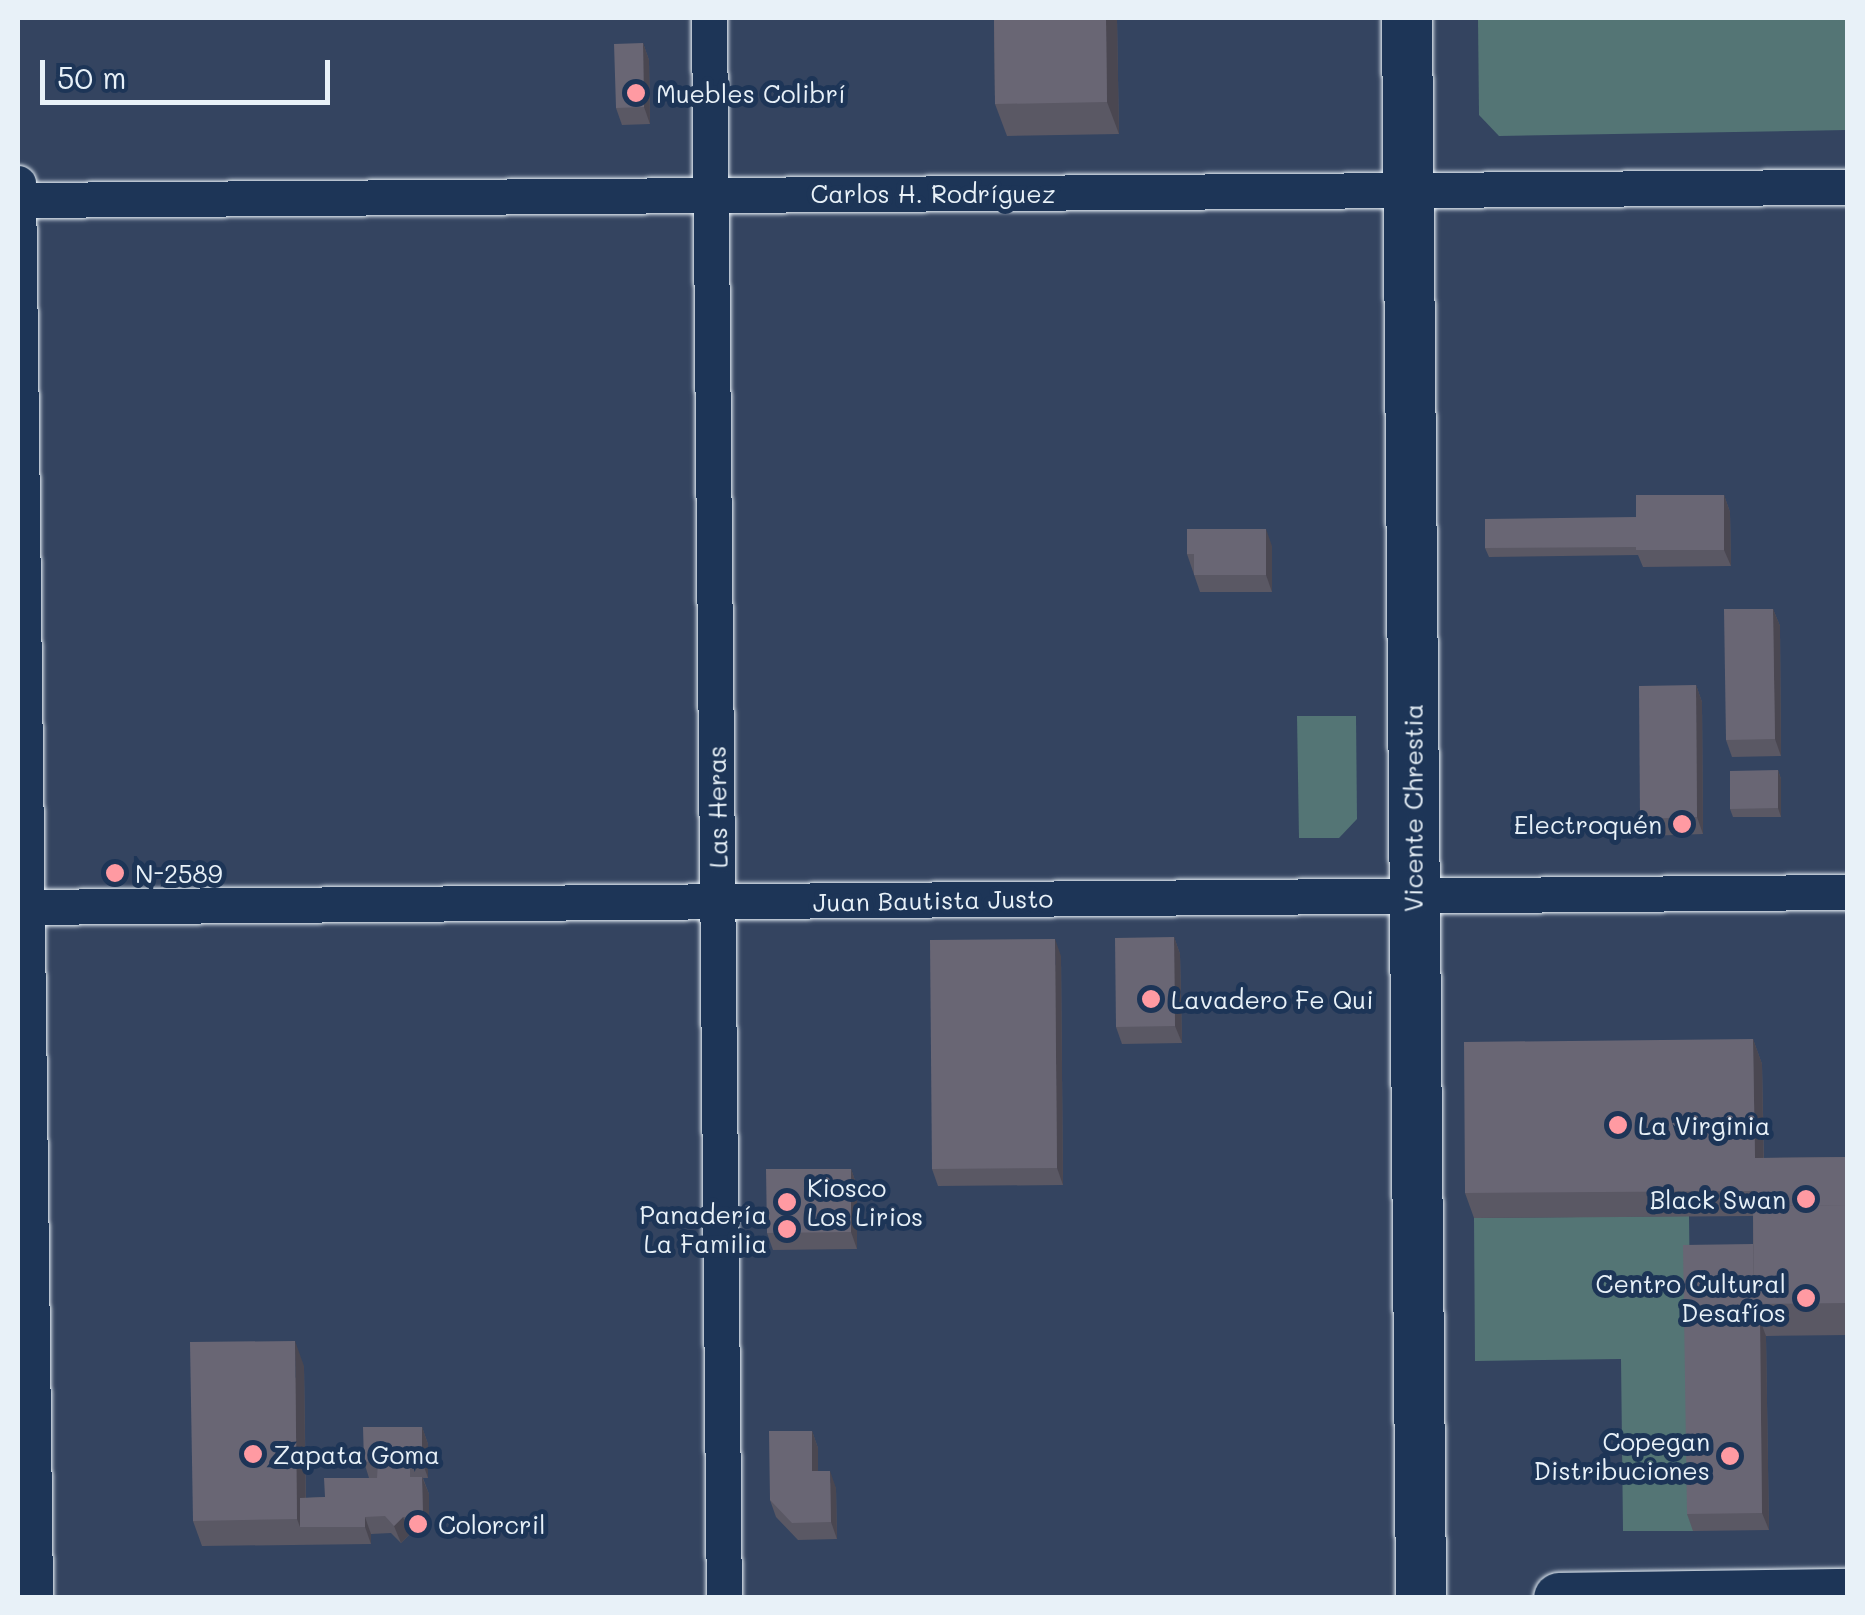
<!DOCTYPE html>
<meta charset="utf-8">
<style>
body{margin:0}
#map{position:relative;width:1865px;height:1615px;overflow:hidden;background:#344460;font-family:Mali,sans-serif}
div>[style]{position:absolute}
.green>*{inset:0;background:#547575}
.roads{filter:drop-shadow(0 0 2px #e8f1f8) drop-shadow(0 0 2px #e8f1f8)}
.street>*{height:35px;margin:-17.5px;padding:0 17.5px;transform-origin:17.5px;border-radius:17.5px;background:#1d3557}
.secondary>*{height:50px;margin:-25px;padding:0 25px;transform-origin:25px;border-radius:25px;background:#1d3557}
.wall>*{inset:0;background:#5a5864}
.shaded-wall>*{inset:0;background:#4a4751}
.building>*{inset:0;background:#696674}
.dots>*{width:28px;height:28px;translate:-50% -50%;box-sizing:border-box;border:5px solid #1d3557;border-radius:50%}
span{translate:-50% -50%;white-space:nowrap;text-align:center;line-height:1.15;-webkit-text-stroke:10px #1d3557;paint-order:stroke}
.poi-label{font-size:25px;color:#e8f1f8}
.left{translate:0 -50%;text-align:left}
.right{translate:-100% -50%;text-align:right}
.street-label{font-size:25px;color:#e8f1f8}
.frame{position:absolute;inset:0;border:20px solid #e8f1f8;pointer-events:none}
.scale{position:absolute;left:40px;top:60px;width:290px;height:45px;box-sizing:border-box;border:5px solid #e8f1f8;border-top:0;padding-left:12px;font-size:30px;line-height:35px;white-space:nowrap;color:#e8f1f8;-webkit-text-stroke:8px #1d3557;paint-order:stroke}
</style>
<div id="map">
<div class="green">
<i style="clip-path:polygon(1478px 18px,1847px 18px,1847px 130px,1499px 136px,1479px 115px)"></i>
<i style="clip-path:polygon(1297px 716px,1356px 716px,1357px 819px,1339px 838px,1299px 838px)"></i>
<i style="clip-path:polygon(1689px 1216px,1693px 1531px,1623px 1531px,1621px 1359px,1475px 1361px,1474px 1218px)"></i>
</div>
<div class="roads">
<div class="street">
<i style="left:709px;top:18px;width:1580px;rotate:89.46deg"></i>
<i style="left:18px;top:183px;width:1415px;rotate:89.31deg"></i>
<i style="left:18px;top:200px;width:1830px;rotate:-0.41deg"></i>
<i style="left:18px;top:907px;width:1830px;rotate:-0.47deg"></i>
</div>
<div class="secondary">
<i style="left:1407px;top:18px;width:1580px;rotate:89.49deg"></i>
<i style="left:1559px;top:1598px;width:289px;rotate:-0.8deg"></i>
</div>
</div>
<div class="wall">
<i style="clip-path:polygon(994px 18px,1117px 18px,1119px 134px,1007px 136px,995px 104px)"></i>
<i style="clip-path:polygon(643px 43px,649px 60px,650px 124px,622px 125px,616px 108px)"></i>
<i style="clip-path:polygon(1724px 495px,1730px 512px,1731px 566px,1643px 567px,1638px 555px,1489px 557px,1485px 548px,1636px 517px)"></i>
<i style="clip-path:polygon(1272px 546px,1272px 592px,1200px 592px,1187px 554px)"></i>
<i style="clip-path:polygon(1773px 609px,1780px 626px,1781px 756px,1732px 757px,1726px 740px)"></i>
<i style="clip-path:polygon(1696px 685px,1702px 702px,1703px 834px,1646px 836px,1640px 819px)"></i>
<i style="clip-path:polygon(1778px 770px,1781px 779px,1781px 817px,1733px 817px,1730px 809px)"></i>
<i style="clip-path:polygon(1174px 937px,1180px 954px,1182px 1043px,1122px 1044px,1116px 1027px)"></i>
<i style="clip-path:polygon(1061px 956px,1063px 1185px,938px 1186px,932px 1169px)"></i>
<i style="clip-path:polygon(1753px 1039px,1762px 1064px,1764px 1158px,1848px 1157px,1848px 1335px,1766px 1336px,1769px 1530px,1693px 1531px,1687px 1514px,1753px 1244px,1753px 1216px,1474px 1218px,1465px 1193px)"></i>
<i style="clip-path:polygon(851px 1169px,857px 1186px,857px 1249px,773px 1250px,767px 1233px)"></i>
<i style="clip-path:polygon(304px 1366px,306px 1498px,325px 1497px,369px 1478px,364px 1462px,422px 1427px,428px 1444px,428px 1478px,423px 1478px,429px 1494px,429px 1533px,410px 1534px,401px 1543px,391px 1533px,371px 1534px,371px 1544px,202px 1546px,193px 1521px)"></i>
<i style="clip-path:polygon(812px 1431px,818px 1448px,818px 1471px,836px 1488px,837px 1539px,798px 1540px,776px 1517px,770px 1500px)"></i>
</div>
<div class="shaded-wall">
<i style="clip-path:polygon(1106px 18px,1117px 18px,1119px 134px,1107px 102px)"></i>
<i style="clip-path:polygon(643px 43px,649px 60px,650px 124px,644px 107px)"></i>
<i style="clip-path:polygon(1724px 495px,1730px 512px,1731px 566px,1724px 550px)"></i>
<i style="clip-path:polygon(1266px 529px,1272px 546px,1272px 592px,1266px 575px)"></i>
<i style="clip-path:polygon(1773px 609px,1780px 626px,1781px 756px,1775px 739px)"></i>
<i style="clip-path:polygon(1696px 685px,1702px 702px,1703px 834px,1697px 817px)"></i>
<i style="clip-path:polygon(1778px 770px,1781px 779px,1781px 817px,1778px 808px)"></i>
<i style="clip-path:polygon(1174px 937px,1180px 954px,1182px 1043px,1175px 1026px)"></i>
<i style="clip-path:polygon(1055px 939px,1061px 956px,1063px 1185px,1057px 1168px)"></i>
<i style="clip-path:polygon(1753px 1039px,1762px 1064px,1764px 1183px,1755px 1158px)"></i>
<i style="clip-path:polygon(851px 1169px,857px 1186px,857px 1249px,851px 1232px)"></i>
<i style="clip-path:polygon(1760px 1320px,1766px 1336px,1769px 1530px,1762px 1513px)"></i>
<i style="clip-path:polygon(295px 1341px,304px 1366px,306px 1527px,300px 1527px,297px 1519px)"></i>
<i style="clip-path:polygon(422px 1427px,428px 1444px,428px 1478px,422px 1461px)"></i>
<i style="clip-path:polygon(812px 1431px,818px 1448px,818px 1488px,812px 1471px)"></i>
<i style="clip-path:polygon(830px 1471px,836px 1488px,837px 1539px,831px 1522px)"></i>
<i style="clip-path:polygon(422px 1477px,429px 1494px,429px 1533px,423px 1516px)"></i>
<i style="clip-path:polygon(365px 1517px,371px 1534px,371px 1544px,365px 1527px)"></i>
<i style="clip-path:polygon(403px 1517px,410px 1534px,401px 1543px,394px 1526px)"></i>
</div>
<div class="building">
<i style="clip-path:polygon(994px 18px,1106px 18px,1107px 102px,995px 104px)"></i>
<i style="clip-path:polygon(643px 43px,644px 107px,616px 108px,614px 44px)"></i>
<i style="clip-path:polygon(1636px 495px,1724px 495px,1724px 550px,1636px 550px)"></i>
<i style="clip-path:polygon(1636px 517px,1636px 547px,1485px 548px,1485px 519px)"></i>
<i style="clip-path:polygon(1187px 529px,1266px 529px,1266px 575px,1194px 575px,1194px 554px,1187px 554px)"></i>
<i style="clip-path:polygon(1724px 609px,1773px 609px,1775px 739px,1726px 740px)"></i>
<i style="clip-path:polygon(1696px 685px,1697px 817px,1640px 819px,1639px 686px)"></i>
<i style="clip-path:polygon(1778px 770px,1778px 808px,1730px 809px,1730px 771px)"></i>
<i style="clip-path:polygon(1174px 937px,1175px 1026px,1116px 1027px,1115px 938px)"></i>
<i style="clip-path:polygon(1055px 939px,1057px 1168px,932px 1169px,930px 940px)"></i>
<i style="clip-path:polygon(1753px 1039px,1755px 1158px,1848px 1157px,1848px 1205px,1755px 1206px,1755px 1191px,1465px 1193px,1464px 1042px)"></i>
<i style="clip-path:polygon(766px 1169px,851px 1169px,851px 1232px,767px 1233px)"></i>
<i style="clip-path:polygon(1848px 1205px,1848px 1303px,1754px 1304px,1753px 1206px)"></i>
<i style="clip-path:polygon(1753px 1244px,1754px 1304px,1760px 1320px,1762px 1513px,1687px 1514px,1683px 1245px)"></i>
<i style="clip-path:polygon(295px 1341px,297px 1519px,193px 1521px,190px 1342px)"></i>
<i style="clip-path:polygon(363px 1427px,422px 1427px,422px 1461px,410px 1461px,410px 1477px,422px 1477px,423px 1516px,403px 1517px,394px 1526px,385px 1516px,365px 1517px,365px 1527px,300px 1527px,300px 1498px,325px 1497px,324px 1478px,377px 1478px,378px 1461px,364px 1462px)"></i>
<i style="clip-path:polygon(769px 1431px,812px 1431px,812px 1471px,830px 1471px,831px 1522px,792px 1523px,770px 1500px)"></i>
</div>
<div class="dots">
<i style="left:636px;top:93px;background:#ff9aa2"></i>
<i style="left:1682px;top:824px;background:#ff9aa2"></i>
<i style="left:115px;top:873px;background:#ff9aa2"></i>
<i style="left:1151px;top:999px;background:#ff9aa2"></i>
<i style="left:1618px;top:1125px;background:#ff9aa2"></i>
<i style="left:1806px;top:1199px;background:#ff9aa2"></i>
<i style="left:787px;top:1202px;background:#ff9aa2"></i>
<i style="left:787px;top:1229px;background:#ff9aa2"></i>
<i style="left:1806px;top:1298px;background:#ff9aa2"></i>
<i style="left:253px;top:1454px;background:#ff9aa2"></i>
<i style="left:1730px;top:1456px;background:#ff9aa2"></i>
<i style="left:418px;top:1524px;background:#ff9aa2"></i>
</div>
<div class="poi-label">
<span class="left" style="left:656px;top:93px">Muebles Colibrí</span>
<span class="right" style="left:1662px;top:824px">Electroquén</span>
<span class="left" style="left:135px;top:873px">N-2589</span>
<span class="left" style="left:1171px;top:999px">Lavadero Fe Qui</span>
<span class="left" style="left:1638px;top:1125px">La Virginia</span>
<span class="left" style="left:807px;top:1202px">Kiosco<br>Los Lirios</span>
<span class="right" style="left:1786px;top:1199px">Black Swan</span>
<span class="right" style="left:767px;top:1229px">Panadería<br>La Familia</span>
<span class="right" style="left:1786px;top:1298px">Centro Cultural<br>Desafíos</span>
<span class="right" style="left:1710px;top:1456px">Copegan<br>Distribuciones</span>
<span class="left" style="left:273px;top:1454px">Zapata Goma</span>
<span class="left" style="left:438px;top:1524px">Colorcril</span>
</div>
<div class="street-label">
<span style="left:933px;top:193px">Carlos H. Rodríguez</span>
<span style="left:717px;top:807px;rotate:-91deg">Las Heras</span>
<span style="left:1413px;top:808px;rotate:-90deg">Vicente Chrestia</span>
<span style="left:933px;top:900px;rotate:-1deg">Juan Bautista Justo</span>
</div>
<div class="frame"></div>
<div class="scale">50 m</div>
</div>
